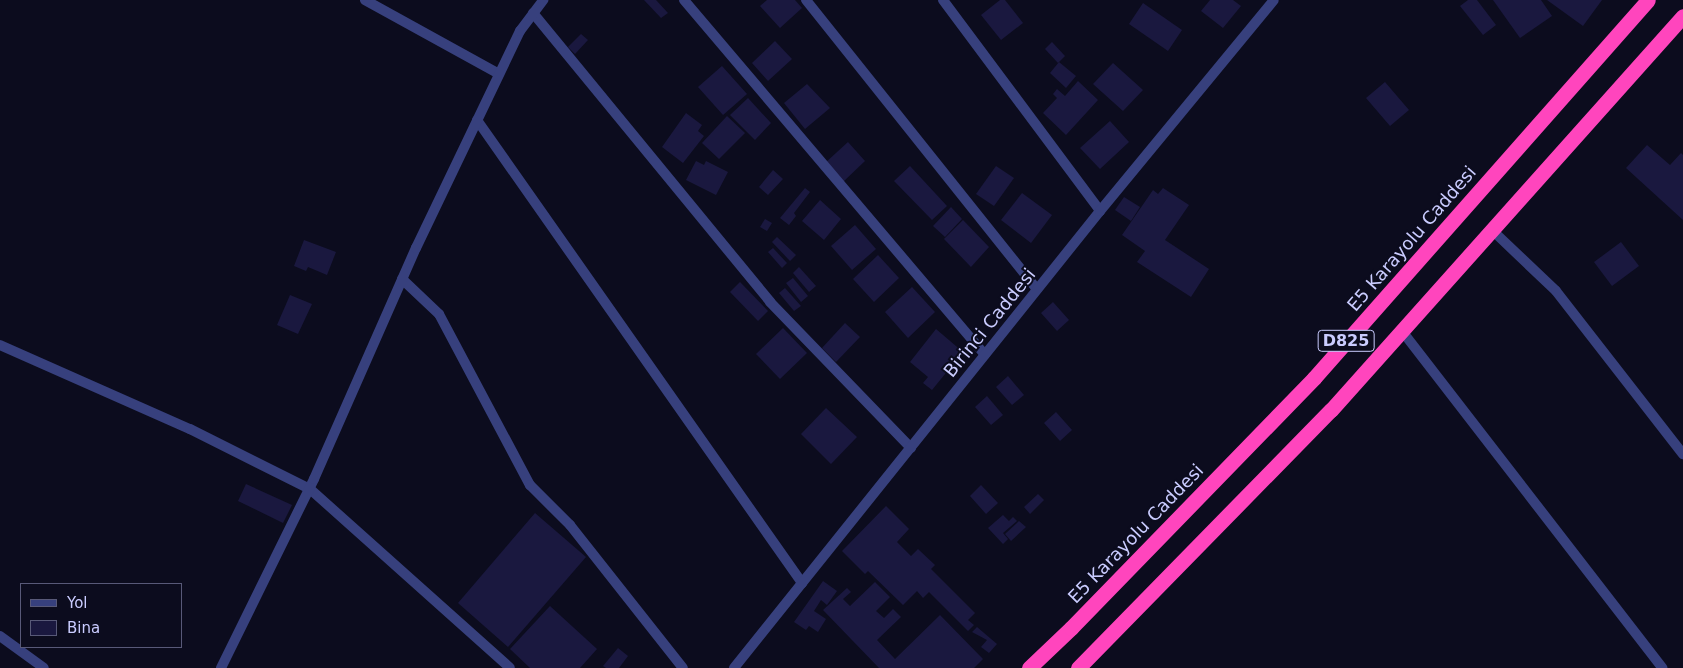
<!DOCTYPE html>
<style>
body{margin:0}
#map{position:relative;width:1683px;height:668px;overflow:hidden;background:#0c0c1e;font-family:"DejaVu Sans",sans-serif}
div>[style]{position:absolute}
.building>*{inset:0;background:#1a183f}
.street>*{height:10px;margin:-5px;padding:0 5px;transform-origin:5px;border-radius:5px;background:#37407d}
.highway>*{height:15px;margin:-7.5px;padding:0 7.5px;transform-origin:7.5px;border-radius:7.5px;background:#ff45bd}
span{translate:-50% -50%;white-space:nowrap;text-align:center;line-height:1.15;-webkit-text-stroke:4px #0c0c1e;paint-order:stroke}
.shield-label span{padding:1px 4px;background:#0c0c1e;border:1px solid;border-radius:4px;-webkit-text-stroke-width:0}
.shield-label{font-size:16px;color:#caccff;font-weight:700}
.street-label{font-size:18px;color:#caccff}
.legend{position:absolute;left:20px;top:583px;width:162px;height:65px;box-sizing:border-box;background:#0c0c1e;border:1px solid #585978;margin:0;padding:6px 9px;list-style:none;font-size:15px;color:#caccff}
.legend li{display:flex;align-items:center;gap:10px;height:25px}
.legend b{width:25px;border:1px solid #585978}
</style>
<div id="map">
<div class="building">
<i style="clip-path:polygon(644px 0,656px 0,668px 13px,661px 18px)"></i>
<i style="clip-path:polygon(767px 0,795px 0,802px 8px,780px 28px,760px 6px)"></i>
<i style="clip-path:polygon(1000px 0,1005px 0,1023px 23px,1001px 40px,981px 15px)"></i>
<i style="clip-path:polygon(1210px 0,1233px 0,1241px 6px,1223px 28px,1201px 11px)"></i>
<i style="clip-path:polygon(1468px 0,1477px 0,1496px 25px,1483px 35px,1460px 6px)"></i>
<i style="clip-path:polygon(1493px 0,1541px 0,1552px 16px,1520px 38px)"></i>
<i style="clip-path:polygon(1547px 0,1602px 0,1583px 26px)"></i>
<i style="clip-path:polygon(1143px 3px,1182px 30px,1168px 51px,1129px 24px)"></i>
<i style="clip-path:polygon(581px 34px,588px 40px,575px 54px,568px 47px)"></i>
<i style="clip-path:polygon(775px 41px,792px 59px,768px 81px,752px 63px)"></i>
<i style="clip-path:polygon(1052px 42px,1065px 56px,1058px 63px,1045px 49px)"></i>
<i style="clip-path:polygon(1059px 62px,1076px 76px,1066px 88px,1050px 73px)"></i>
<i style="clip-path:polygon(1113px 63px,1143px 90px,1123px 111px,1093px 84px)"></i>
<i style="clip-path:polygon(722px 66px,747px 94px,723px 115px,698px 87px)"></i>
<i style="clip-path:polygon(1078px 81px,1098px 100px,1066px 135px,1043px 113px,1057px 98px,1053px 94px,1057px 89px,1065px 96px)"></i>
<i style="clip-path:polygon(1385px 82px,1409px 110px,1390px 126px,1366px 98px)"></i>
<i style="clip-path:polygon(807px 84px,830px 108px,805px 129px,784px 103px)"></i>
<i style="clip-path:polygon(748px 98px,771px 123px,755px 140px,730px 115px)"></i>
<i style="clip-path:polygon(686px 113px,702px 125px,698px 131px,704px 136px,683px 163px,662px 147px)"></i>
<i style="clip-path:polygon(727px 116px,745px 133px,719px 159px,702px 143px)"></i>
<i style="clip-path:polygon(1110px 121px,1129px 142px,1100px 169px,1080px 148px)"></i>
<i style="clip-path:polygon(848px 142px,865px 161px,843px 182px,825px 163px)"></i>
<i style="clip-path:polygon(1647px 145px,1670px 165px,1681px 153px,1683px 155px,1683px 220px,1626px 168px)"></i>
<i style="clip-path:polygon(696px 161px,704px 165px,706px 161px,728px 172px,716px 195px,686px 180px)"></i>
<i style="clip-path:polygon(910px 166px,947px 206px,932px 220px,894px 181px)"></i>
<i style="clip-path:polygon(996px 166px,1014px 178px,994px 206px,976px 194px)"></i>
<i style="clip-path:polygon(773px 170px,783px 179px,768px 195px,759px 187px)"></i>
<i style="clip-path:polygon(805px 188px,810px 192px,794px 213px,796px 216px,789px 225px,780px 218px)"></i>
<i style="clip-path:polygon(1163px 188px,1189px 205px,1165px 240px,1209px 269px,1191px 297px,1137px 262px,1145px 251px,1122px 235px,1153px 190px,1158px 194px)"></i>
<i style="clip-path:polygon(1022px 193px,1052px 215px,1031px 243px,1001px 220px)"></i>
<i style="clip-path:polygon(1124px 197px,1140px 207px,1131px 221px,1115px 210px)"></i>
<i style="clip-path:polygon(820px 200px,841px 219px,824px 240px,802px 221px)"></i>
<i style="clip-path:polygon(951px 207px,962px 219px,945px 237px,933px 226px)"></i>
<i style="clip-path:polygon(765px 219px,772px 223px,767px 231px,760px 227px)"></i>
<i style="clip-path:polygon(963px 220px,989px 247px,971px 267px,944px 239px)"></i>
<i style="clip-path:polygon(855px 225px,876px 249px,852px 270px,831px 246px)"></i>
<i style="clip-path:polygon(777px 237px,796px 255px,790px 261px,772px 242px)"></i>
<i style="clip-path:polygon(304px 240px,336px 252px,327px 275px,308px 267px,306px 271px,294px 266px)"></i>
<i style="clip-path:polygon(1621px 242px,1639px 266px,1612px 286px,1594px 262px)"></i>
<i style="clip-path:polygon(773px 248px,787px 263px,782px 268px,768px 252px)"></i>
<i style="clip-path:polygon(878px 255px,899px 278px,874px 302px,853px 279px)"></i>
<i style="clip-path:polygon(799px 267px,816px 286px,809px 292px,793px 273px)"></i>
<i style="clip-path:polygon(793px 278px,808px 296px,801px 302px,786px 283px)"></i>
<i style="clip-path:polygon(740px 282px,768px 311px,758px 321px,730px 292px)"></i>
<i style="clip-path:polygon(912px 287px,935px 312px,908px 338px,885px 312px)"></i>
<i style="clip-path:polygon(785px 288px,801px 306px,794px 311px,779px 293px)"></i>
<i style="clip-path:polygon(290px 295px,312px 304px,298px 334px,277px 325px)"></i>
<i style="clip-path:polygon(1053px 302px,1069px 320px,1057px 331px,1041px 313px)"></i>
<i style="clip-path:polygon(845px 323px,860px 337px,836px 362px,822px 348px)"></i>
<i style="clip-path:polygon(783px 328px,807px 353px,780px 379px,756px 354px)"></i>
<i style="clip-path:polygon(936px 329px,963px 352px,932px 390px,923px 383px,928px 377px,910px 362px)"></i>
<i style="clip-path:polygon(1008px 376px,1024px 395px,1012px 405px,996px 387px)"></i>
<i style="clip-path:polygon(987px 396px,1003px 415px,991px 425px,975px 407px)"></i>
<i style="clip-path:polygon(826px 408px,857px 437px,831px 464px,801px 434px)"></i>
<i style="clip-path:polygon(1056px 412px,1072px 430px,1060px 441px,1044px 423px)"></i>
<i style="clip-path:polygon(246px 484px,292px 505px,283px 523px,238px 501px)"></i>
<i style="clip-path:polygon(981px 485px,998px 503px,986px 514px,970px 496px)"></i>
<i style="clip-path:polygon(1038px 494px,1044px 500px,1030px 514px,1024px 507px)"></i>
<i style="clip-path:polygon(886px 506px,909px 529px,897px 542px,911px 556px,918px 549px,935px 565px,931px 569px,975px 613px,968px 620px,974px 625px,968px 631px,929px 592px,923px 598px,917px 591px,903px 605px,868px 571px,865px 574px,842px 551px)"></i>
<i style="clip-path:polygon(535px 513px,586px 557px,508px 647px,458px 603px)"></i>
<i style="clip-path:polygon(1003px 515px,1009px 521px,1013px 517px,1017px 521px,1003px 533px,1008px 539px,1003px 544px,988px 528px)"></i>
<i style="clip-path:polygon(1019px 521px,1026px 527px,1011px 541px,1005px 534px)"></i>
<i style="clip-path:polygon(823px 581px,837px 591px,827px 605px,821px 600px,814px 611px,826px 619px,818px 632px,809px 626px,806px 630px,794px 622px)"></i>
<i style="clip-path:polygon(875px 582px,890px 597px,876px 611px,884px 618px,893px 609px,901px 617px,877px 640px,895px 659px,940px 615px,983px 659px,974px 668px,879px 668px,823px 610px,847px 588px,851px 592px,843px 599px,850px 606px)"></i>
<i style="clip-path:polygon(550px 606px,597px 649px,580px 668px,530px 668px,510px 649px)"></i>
<i style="clip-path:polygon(977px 627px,997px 644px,989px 653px,981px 647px,987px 640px,972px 632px)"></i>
<i style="clip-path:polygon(618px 648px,628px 656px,619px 668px,606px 668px,603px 666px)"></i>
</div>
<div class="street">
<i style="left:365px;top:0;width:153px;rotate:28.9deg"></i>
<i style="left:684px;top:0;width:465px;rotate:49.7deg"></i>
<i style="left:806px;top:0;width:370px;rotate:51.4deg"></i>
<i style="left:943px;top:0;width:263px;rotate:53.3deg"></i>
<i style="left:533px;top:13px;width:374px;rotate:50.6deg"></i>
<i style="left:770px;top:302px;width:203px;rotate:46deg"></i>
<i style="left:477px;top:120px;width:566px;rotate:54.93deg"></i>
<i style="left:1492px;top:230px;width:88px;rotate:43.6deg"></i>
<i style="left:1556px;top:291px;width:207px;rotate:52.1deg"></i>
<i style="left:402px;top:279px;width:51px;rotate:43.4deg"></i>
<i style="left:439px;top:314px;width:194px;rotate:62deg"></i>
<i style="left:530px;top:485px;width:57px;rotate:45deg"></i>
<i style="left:570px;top:525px;width:182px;rotate:51.7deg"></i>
<i style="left:1402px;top:331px;width:426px;rotate:52.3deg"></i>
<i style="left:0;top:345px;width:208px;rotate:23.9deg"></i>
<i style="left:190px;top:429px;width:134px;rotate:26.6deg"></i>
<i style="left:310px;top:489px;width:268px;rotate:41.8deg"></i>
<i style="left:0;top:636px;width:54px;rotate:36deg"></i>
<i style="left:221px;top:668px;width:211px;rotate:-63.8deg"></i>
<i style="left:314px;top:479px;width:253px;rotate:-66.2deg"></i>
<i style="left:416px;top:248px;width:241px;rotate:-64.4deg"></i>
<i style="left:520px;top:31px;width:39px;rotate:-53deg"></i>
<i style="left:734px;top:668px;width:585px;rotate:-51.31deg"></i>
<i style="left:1100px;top:211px;width:273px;rotate:-50.5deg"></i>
</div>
<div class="highway">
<i style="left:1029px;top:668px;width:58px;rotate:-43.6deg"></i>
<i style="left:1071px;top:628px;width:349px;rotate:-45.8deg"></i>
<i style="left:1314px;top:378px;width:504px;rotate:-48.54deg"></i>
<i style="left:1078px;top:668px;width:361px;rotate:-45.6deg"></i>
<i style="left:1331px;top:410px;width:528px;rotate:-48.22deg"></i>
</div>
<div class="shield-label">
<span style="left:1346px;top:341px">D825</span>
</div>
<div class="street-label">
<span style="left:1412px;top:239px;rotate:-49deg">E5 Karayolu Caddesi</span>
<span style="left:990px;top:323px;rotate:-51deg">Birinci Caddesi</span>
<span style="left:1136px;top:534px;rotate:-46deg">E5 Karayolu Caddesi</span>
</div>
<ul class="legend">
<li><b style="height:6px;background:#37407d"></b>Yol</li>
<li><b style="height:14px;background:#1a183f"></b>Bina</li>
</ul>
</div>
